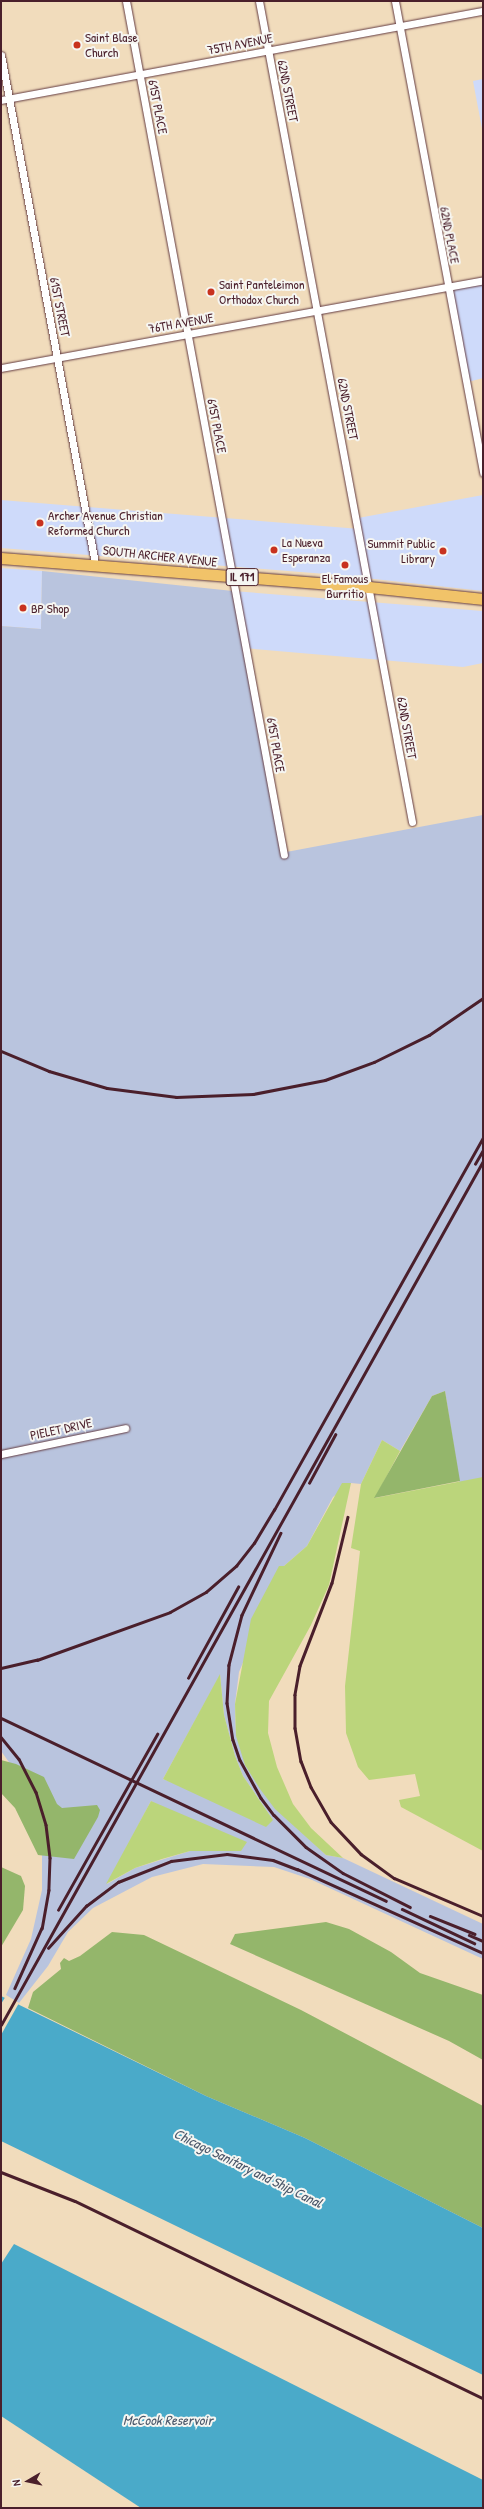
<!DOCTYPE html>
<style>
body{margin:0}
#map{position:relative;width:484px;height:2509px;overflow:hidden;background:#f1dcbc;font-family:"Patrick Hand",sans-serif}
div>[style]{position:absolute}
.built>*{inset:0;background:#cedafa}
.industrial>*{inset:0;background:#b9c4de}
.green>*{inset:0;background:#bbd57b}
.forest>*{inset:0;background:#94b66b}
.water>*{inset:0;background:#4aaac9}
.pier>*{inset:0;background:#f1dcbc}
.roads{filter:drop-shadow(0 0 1px #633b41) drop-shadow(0 0 1px #633b41)}
.street>*{height:7px;margin:-3.5px;padding:0 3.5px;transform-origin:3.5px;border-radius:3.5px;background:#fff}
.primary>*{height:11px;margin:-5.5px;padding:0 5.5px;transform-origin:5.5px;border-radius:5.5px;background:#f1c369}
.rail>*{height:2.5px;margin:-1.25px;padding:0 1.25px;transform-origin:1.25px;border-radius:1.25px;background:#4a1f2b}
.dots>*{width:11px;height:11px;translate:-50% -50%;box-sizing:border-box;border:2px solid #f6f6f2;border-radius:50%}
span{translate:-50% -50%;white-space:nowrap;text-align:center;line-height:1.15;-webkit-text-stroke:4px #f6f6f2;paint-order:stroke}
.shield-label span{padding:1px 3px;background:#f6f6f2;border:1px solid;border-radius:3px;-webkit-text-stroke-width:0}
.shield-label{font-size:12px;color:#4a1f2b;font-weight:700}
.poi-label{font-size:13px;color:#4a1f2b}
.left{translate:0 -50%;text-align:left}
.right{translate:-100% -50%;text-align:right}
.street-label{font-size:13px;color:#4a1f2b}
.water-label{font-size:14px;color:#4a576a;font-style:italic}
.frame{position:absolute;inset:0;border:2px solid #4a1f2b;pointer-events:none}
.north{position:absolute;left:8px;top:2461px;width:40px;height:40px;-webkit-text-stroke:3px #f6f6f2;paint-order:stroke;rotate:261deg;font-size:11px;font-weight:700;line-height:16px;text-align:center;color:#4a1f2b}
.north::after{content:'';display:block;margin:auto;width:14px;height:18px;background:#4a1f2b;clip-path:polygon(50% 0,100% 100%,50% 72%,0 100%)}
</style>
<div id="map">
<div class="built">
<i style="clip-path:polygon(483px 79px,483px 134px,473px 81px)"></i>
<i style="clip-path:polygon(483px 278px,483px 378px,468px 382px,449px 284px)"></i>
<i style="clip-path:polygon(483px 495px,483px 591px,338px 575px,1px 548px,1px 500px,360px 529px,358px 518px)"></i>
<i style="clip-path:polygon(1px 568px,42px 571px,41px 629px,1px 626px)"></i>
<i style="clip-path:polygon(233px 591px,483px 611px,483px 663px,463px 667px,243px 648px)"></i>
</div>
<div class="industrial">
<i style="clip-path:polygon(evenodd,42px 571px,233px 591px,281px 853px,483px 815px,483px 1632px,445px 1391px,432px 1396px,400px 1451px,382px 1440px,361px 1484px,351px 1483px,333px 1497px,307px 1546px,284px 1566px,239px 1672px,235px 1704px,236px 1736px,301px 1831px,326px 1855px,343px 1858px,483px 1924px,483px 1959px,310px 1879px,274px 1867px,203px 1864px,152px 1877px,93px 1908px,68px 1932px,48px 1966px,19px 2003px,6px 1995px,31px 1939px,42px 1890px,42px 1846px,11px 1765px,1px 1751px,1px 626px,41px 629px,42px 571px,220px 1675px,224px 1715px,235px 1756px,243px 1776px,273px 1820px,163px 1779px,220px 1675px,42px 571px,151px 1801px,241px 1851px,190px 1851px,135px 1868px,107px 1884px,151px 1801px)"></i>
</div>
<div class="green">
<i style="clip-path:polygon(382px 1440px,400px 1451px,375px 1498px,483px 1477px,483px 1851px,401px 1807px,399px 1800px,420px 1796px,415px 1774px,369px 1780px,358px 1767px,346px 1733px,345px 1686px,360px 1551px,351px 1548px,361px 1484px)"></i>
<i style="clip-path:polygon(342px 1483px,351px 1483px,329px 1585px,311px 1625px,269px 1701px,268px 1733px,277px 1767px,293px 1804px,311px 1828px,343px 1858px,326px 1855px,275px 1809px,260px 1789px,245px 1765px,236px 1736px,235px 1704px,251px 1619px,279px 1566px,284px 1566px,307px 1546px)"></i>
<i style="clip-path:polygon(220px 1674px,224px 1715px,235px 1756px,243px 1776px,273px 1820px,266px 1827px,163px 1779px)"></i>
<i style="clip-path:polygon(151px 1801px,247px 1842px,241px 1851px,190px 1851px,162px 1859px,135px 1868px,106px 1884px)"></i>
</div>
<div class="forest">
<i style="clip-path:polygon(445px 1391px,460px 1481px,374px 1498px,432px 1396px)"></i>
<i style="clip-path:polygon(1px 1760px,16px 1764px,44px 1777px,57px 1804px,62px 1808px,97px 1805px,100px 1810px,98px 1817px,74px 1859px,38px 1855px,15px 1808px,1px 1793px)"></i>
<i style="clip-path:polygon(1px 1867px,21px 1876px,25px 1886px,23px 1910px,1px 1947px)"></i>
<i style="clip-path:polygon(326px 1922px,349px 1929px,391px 1952px,420px 1973px,483px 1995px,483px 2060px,449px 2041px,230px 1944px,235px 1934px)"></i>
<i style="clip-path:polygon(112px 1932px,144px 1935px,301px 2010px,483px 2106px,483px 2228px,305px 2138px,206px 2096px,28px 2008px,33px 1992px,61px 1969px,60px 1963px,64px 1958px,69px 1961px,80px 1956px)"></i>
</div>
<div class="water">
<i style="clip-path:polygon(1px 1996px,206px 2096px,305px 2138px,483px 2228px,483px 2375px,1px 2141px)"></i>
<i style="clip-path:polygon(14px 2244px,483px 2480px,483px 2508px,141px 2508px,1px 2416px,1px 2264px)"></i>
</div>
<div class="pier">
<i style="clip-path:polygon(6px 1996px,19px 2003px,1px 2035px,1px 2004px)"></i>
</div>
<div class="roads">
<div class="street">
<i style="left:126px;top:1px;width:868px;rotate:79.52deg"></i>
<i style="left:259px;top:1px;width:835px;rotate:79.44deg"></i>
<i style="left:395px;top:1px;width:480px;rotate:79.4deg"></i>
<i style="left:1px;top:55px;width:517px;rotate:79.52deg"></i>
<i style="left:1px;top:100px;width:490px;rotate:-10.5deg"></i>
<i style="left:1px;top:368px;width:490px;rotate:-10.3deg"></i>
<i style="left:1px;top:1454px;width:127px;rotate:-11.8deg"></i>
</div>
<div class="primary">
<i style="left:1px;top:558px;width:369px;rotate:4.5deg"></i>
<i style="left:369px;top:587px;width:115px;rotate:6deg"></i>
</div>
</div>
<div class="rail">
<i style="left:1px;top:1051px;width:52px;rotate:22.6deg"></i>
<i style="left:49px;top:1071px;width:60px;rotate:16.3deg"></i>
<i style="left:107px;top:1088px;width:70px;rotate:7.4deg"></i>
<i style="left:176px;top:1097px;width:77px;rotate:-2.2deg"></i>
<i style="left:253px;top:1094px;width:73px;rotate:-11deg"></i>
<i style="left:325px;top:1080px;width:52px;rotate:-20.2deg"></i>
<i style="left:374px;top:1062px;width:61px;rotate:-26.1deg"></i>
<i style="left:429px;top:1035px;width:65px;rotate:-34.4deg"></i>
<i style="left:475px;top:1164px;width:16px;rotate:-60deg"></i>
<i style="left:309px;top:1483px;width:55px;rotate:-61.6deg"></i>
<i style="left:348px;top:1517px;width:68px;rotate:103.6deg"></i>
<i style="left:332px;top:1583px;width:89px;rotate:111.1deg"></i>
<i style="left:300px;top:1666px;width:29px;rotate:100deg"></i>
<i style="left:295px;top:1695px;width:33px;rotate:90deg"></i>
<i style="left:295px;top:1728px;width:34px;rotate:80deg"></i>
<i style="left:301px;top:1761px;width:28px;rotate:69deg"></i>
<i style="left:311px;top:1787px;width:40px;rotate:60.3deg"></i>
<i style="left:331px;top:1822px;width:44px;rotate:46.8deg"></i>
<i style="left:361px;top:1854px;width:41px;rotate:36deg"></i>
<i style="left:394px;top:1878px;width:97px;rotate:23.1deg"></i>
<i style="left:281px;top:1533px;width:91px;rotate:115.4deg"></i>
<i style="left:242px;top:1615px;width:52px;rotate:104.6deg"></i>
<i style="left:229px;top:1665px;width:38px;rotate:93deg"></i>
<i style="left:227px;top:1703px;width:37px;rotate:81deg"></i>
<i style="left:233px;top:1740px;width:21px;rotate:71deg"></i>
<i style="left:240px;top:1760px;width:43px;rotate:61.1deg"></i>
<i style="left:261px;top:1798px;width:21px;rotate:53deg"></i>
<i style="left:274px;top:1815px;width:45px;rotate:45deg"></i>
<i style="left:306px;top:1847px;width:45px;rotate:35.1deg"></i>
<i style="left:343px;top:1873px;width:75px;rotate:26.9deg"></i>
<i style="left:1px;top:1668px;width:37px;rotate:-13deg"></i>
<i style="left:37px;top:1660px;width:141px;rotate:-19.8deg"></i>
<i style="left:170px;top:1612px;width:41px;rotate:-29.1deg"></i>
<i style="left:206px;top:1592px;width:40px;rotate:-41deg"></i>
<i style="left:236px;top:1566px;width:29px;rotate:-52deg"></i>
<i style="left:254px;top:1543px;width:39px;rotate:-59deg"></i>
<i style="left:274px;top:1510px;width:428px;rotate:-60.7deg"></i>
<i style="left:188px;top:1678px;width:104px;rotate:-61.2deg"></i>
<i style="left:1px;top:1718px;width:426px;rotate:25.4deg"></i>
<i style="left:1px;top:1737px;width:28px;rotate:51deg"></i>
<i style="left:19px;top:1759px;width:37px;rotate:63deg"></i>
<i style="left:36px;top:1792px;width:34px;rotate:73deg"></i>
<i style="left:46px;top:1825px;width:33px;rotate:83deg"></i>
<i style="left:50px;top:1858px;width:32px;rotate:92deg"></i>
<i style="left:49px;top:1890px;width:39px;rotate:100deg"></i>
<i style="left:42px;top:1928px;width:66px;rotate:114.2deg"></i>
<i style="left:402px;top:1909px;width:80px;rotate:25.3deg"></i>
<i style="left:58px;top:1910px;width:202px;rotate:-60.6deg"></i>
<i style="left:430px;top:1916px;width:48px;rotate:21.8deg"></i>
<i style="left:469px;top:1935px;width:15px;rotate:23deg"></i>
<i style="left:48px;top:1948px;width:57px;rotate:-47.9deg"></i>
<i style="left:86px;top:1906px;width:40px;rotate:-37deg"></i>
<i style="left:118px;top:1882px;width:57px;rotate:-21.6deg"></i>
<i style="left:171px;top:1861px;width:56px;rotate:-7.1deg"></i>
<i style="left:227px;top:1854px;width:46px;rotate:7.4deg"></i>
<i style="left:273px;top:1860px;width:26px;rotate:21deg"></i>
<i style="left:297px;top:1869px;width:204px;rotate:24.3deg"></i>
<i style="left:1px;top:2025px;width:989px;rotate:-60.84deg"></i>
<i style="left:1px;top:2172px;width:79px;rotate:21.4deg"></i>
<i style="left:75px;top:2201px;width:453px;rotate:25.8deg"></i>
</div>
<div class="dots">
<i style="left:77px;top:45px;background:#c8321e"></i>
<i style="left:211px;top:292px;background:#c8321e"></i>
<i style="left:40px;top:523px;background:#c8321e"></i>
<i style="left:274px;top:550px;background:#c8321e"></i>
<i style="left:443px;top:551px;background:#c8321e"></i>
<i style="left:345px;top:565px;background:#c8321e"></i>
<i style="left:23px;top:608px;background:#c8321e"></i>
</div>
<div class="shield-label">
<span style="left:242px;top:577px">IL 171</span>
</div>
<div class="poi-label">
<span class="left" style="left:85px;top:45px">Saint Blase<br>Church</span>
<span class="left" style="left:219px;top:292px">Saint Panteleimon<br>Orthodox Church</span>
<span class="left" style="left:48px;top:523px">Archer Avenue Christian<br>Reformed Church</span>
<span class="left" style="left:282px;top:550px">La Nueva<br>Esperanza</span>
<span class="right" style="left:435px;top:551px">Summit Public<br>Library</span>
<span style="left:345px;top:586px">El Famous<br>Burritio</span>
<span class="left" style="left:31px;top:608px">BP Shop</span>
</div>
<div class="street-label">
<span style="left:240px;top:44px;rotate:-11deg">75TH AVENUE</span>
<span style="left:288px;top:91px;rotate:79deg">62ND STREET</span>
<span style="left:158px;top:107px;rotate:79deg">61ST PLACE</span>
<span style="left:450px;top:235px;rotate:79deg">62ND PLACE</span>
<span style="left:60px;top:307px;rotate:79deg">61ST STREET</span>
<span style="left:181px;top:323px;rotate:-10deg">76TH AVENUE</span>
<span style="left:348px;top:409px;rotate:79deg">62ND STREET</span>
<span style="left:217px;top:426px;rotate:79deg">61ST PLACE</span>
<span style="left:160px;top:556px;rotate:6deg">SOUTH ARCHER AVENUE</span>
<span style="left:407px;top:728px;rotate:80deg">62ND STREET</span>
<span style="left:276px;top:745px;rotate:80deg">61ST PLACE</span>
<span style="left:61px;top:1429px;rotate:-12deg">PIELET DRIVE</span>
</div>
<div class="water-label">
<span style="left:248px;top:2168px;rotate:26deg">Chicago Sanitary and Ship Canal</span>
<span style="left:168px;top:2420px">McCook Reservoir</span>
</div>
<div class="frame"></div>
<div class="north">N</div>
</div>
